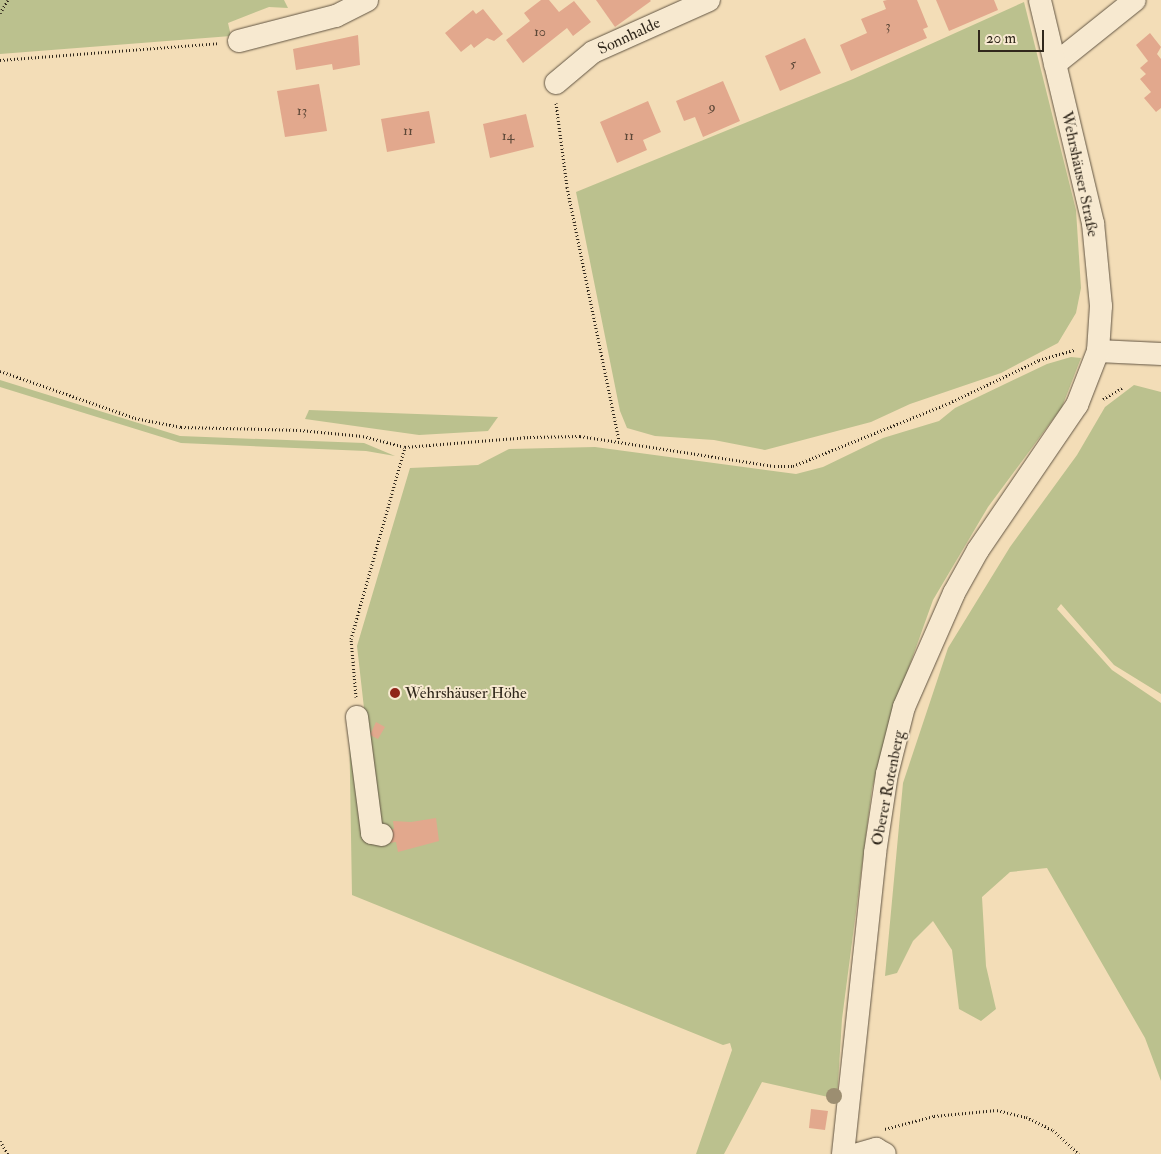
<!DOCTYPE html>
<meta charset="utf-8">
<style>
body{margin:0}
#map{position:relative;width:1161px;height:1154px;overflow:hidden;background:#f3ddb7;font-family:"IM FELL Double Pica",serif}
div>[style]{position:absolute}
.green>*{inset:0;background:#bbc18e}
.building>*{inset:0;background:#e2a88d}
.path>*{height:3px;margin-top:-1.5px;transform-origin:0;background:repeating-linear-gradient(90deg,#31281c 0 1px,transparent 0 3.5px)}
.roads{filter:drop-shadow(0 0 1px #625543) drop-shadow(0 0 1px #625543)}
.minor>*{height:22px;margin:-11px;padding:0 11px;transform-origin:11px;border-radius:11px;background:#f7e9d0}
.trees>*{width:16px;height:16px;margin:-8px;border-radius:50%;background:#9c8e71}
.dots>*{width:14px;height:14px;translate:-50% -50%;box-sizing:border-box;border:2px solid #f7e9d0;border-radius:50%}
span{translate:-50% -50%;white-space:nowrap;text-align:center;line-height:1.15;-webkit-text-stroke:4px #f7e9d0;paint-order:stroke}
.number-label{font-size:14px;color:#5d4838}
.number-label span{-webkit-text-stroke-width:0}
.street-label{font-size:16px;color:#31281c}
.poi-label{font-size:16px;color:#31281c}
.left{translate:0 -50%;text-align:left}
.scale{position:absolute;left:978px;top:30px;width:66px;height:22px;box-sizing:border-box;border:2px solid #31281c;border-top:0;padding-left:6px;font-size:15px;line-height:18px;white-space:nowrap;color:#31281c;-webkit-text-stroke:4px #f7e9d0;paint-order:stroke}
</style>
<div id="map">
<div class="green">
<i style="clip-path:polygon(0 0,284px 0,288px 8px,269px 7px,228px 23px,231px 36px,0 54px)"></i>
<i style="clip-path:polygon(1024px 2px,1076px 210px,1081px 288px,1076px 313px,1058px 343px,1001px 373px,910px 404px,871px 422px,765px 450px,714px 440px,655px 436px,627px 428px,620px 411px,576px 192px,853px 79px)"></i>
<i style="clip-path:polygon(1071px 357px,1081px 358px,1062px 407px,988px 507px,933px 600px,890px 720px,872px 789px,842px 1019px,837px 1099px,762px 1082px,724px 1154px,696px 1154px,732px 1050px,730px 1043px,723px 1045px,352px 895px,349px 716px,365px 717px,357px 646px,410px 468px,478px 465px,509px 449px,595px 447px,796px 474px,823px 467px,883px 438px,939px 421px,955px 408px,1047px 364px)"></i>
<i style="clip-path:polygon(0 380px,180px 436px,364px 443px,395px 456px,366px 451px,181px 443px,0 387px)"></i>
<i style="clip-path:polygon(1134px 385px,1161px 392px,1161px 694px,1114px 665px,1061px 604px,1057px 609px,1112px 670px,1161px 703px,1161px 1081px,1145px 1038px,1047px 868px,1010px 872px,982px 897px,986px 966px,996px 1009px,981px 1021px,959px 1009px,952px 950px,933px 921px,913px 941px,897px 973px,885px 976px,903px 783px,948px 648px,1010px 547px,1077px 455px,1105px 407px)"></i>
<i style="clip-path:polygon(309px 410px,498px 417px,488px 431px,419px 435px,305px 419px)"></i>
</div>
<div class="building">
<i style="clip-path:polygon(541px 0,549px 0,559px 12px,574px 1px,591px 22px,573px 36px,567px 28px,523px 63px,506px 40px,530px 21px,524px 13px)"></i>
<i style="clip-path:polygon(596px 0,650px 0,651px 1px,615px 27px)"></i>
<i style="clip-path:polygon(887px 0,917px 0,928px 27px,923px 29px,927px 38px,851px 71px,840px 45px,867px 33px,861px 19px,886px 9px,883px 1px)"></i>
<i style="clip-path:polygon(936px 0,994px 0,998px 10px,949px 31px)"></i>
<i style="clip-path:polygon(483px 9px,503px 34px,494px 41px,487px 38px,474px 48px,471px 44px,461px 52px,445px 33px,473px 10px,476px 14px)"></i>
<i style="clip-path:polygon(1150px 33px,1161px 47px,1157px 54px,1161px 59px,1161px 108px,1156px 112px,1144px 98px,1151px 92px,1140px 79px,1146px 74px,1140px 68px,1148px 61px,1136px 45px)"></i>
<i style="clip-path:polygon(358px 35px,360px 65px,333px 70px,332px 64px,296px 70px,293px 49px)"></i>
<i style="clip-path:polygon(805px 38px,821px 73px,780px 91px,765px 56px)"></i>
<i style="clip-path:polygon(723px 81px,740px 121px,703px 137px,695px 117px,684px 121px,676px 101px)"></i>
<i style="clip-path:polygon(319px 84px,327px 131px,285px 137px,277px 91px)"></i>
<i style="clip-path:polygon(648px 101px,661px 132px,643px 140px,647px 150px,617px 163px,600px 122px)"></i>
<i style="clip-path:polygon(429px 111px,435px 143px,387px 152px,381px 119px)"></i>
<i style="clip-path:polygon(526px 114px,534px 147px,490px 158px,483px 124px)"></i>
<i style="clip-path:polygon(376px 722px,385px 727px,378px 739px,370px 735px)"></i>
<i style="clip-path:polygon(436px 818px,439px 841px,398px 852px,396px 842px,389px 843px,387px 830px,394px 829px,393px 821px,411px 822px)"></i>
<i style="clip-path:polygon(811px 1109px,828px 1111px,825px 1130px,809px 1128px)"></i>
</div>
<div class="path">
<i style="left:0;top:13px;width:15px;rotate:-58deg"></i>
<i style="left:0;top:60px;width:220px;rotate:-4.4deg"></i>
<i style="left:556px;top:103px;width:85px;rotate:82.5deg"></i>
<i style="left:567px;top:187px;width:258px;rotate:78.4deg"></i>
<i style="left:0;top:371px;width:143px;rotate:19.2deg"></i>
<i style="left:135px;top:418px;width:47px;rotate:11.1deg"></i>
<i style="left:181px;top:427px;width:119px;rotate:1.4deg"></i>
<i style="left:300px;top:430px;width:63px;rotate:5.4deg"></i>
<i style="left:363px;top:436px;width:43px;rotate:14.7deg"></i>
<i style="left:405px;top:447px;width:125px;rotate:-4.6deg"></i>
<i style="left:530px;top:437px;width:50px;rotate:-1.1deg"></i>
<i style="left:580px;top:436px;width:196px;rotate:8.8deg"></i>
<i style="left:774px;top:466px;width:19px"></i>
<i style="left:793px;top:466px;width:168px;rotate:-22deg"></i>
<i style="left:949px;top:403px;width:100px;rotate:-25.5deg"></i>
<i style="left:1039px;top:360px;width:37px;rotate:-16deg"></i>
<i style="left:1103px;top:399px;width:22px;rotate:-30deg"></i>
<i style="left:356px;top:697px;width:58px;rotate:-94.9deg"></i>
<i style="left:351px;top:639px;width:199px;rotate:-74.3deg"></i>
<i style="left:885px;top:1129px;width:51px;rotate:-14.9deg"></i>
<i style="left:934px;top:1116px;width:63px;rotate:-5.4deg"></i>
<i style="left:997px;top:1110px;width:30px;rotate:14deg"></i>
<i style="left:1026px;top:1117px;width:30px;rotate:26deg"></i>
<i style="left:1053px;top:1130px;width:35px;rotate:43deg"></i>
<i style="left:0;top:1141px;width:15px;rotate:58deg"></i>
</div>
<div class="roads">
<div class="minor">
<i style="left:239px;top:41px;width:100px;rotate:-14.5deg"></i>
<i style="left:336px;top:16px;width:35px;rotate:-27deg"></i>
<i style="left:1055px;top:64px;width:102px;rotate:-38.7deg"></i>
<i style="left:556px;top:83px;width:48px;rotate:-40deg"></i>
<i style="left:593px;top:52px;width:127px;rotate:-24.1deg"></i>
<i style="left:1098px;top:351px;width:63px;rotate:2.7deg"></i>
<i style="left:357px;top:717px;width:117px;rotate:82.6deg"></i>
<i style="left:372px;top:833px;width:10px;rotate:11deg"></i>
<i style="left:843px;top:1154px;width:303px;rotate:-83.9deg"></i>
<i style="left:875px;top:853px;width:80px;rotate:-81.4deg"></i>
<i style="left:887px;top:774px;width:69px;rotate:-75.8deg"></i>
<i style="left:904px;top:707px;width:124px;rotate:-66.3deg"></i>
<i style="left:954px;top:593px;width:49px;rotate:-60.8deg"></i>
<i style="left:978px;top:550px;width:176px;rotate:-55.7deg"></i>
<i style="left:1077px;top:405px;width:58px;rotate:-68.7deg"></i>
<i style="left:1098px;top:351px;width:45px;rotate:-86.2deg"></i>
<i style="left:1101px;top:306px;width:83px;rotate:-95.5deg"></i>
<i style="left:1093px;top:223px;width:229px;rotate:-103.4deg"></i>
<i style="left:858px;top:1154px;width:19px;rotate:-16deg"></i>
<i style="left:876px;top:1149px;width:10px;rotate:29deg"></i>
</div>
</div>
<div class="trees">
<i style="left:834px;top:1096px"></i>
</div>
<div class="dots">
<i style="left:395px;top:693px;background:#8f2418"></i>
</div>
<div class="number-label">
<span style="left:888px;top:26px">3</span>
<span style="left:540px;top:32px">10</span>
<span style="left:793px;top:64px">5</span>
<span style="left:712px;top:107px">9</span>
<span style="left:302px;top:111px">13</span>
<span style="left:408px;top:131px">11</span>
<span style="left:508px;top:136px">14</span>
<span style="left:629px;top:136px">11</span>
</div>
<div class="street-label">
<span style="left:629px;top:36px;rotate:-25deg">Sonnhalde</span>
<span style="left:1080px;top:174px;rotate:78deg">Wehrshäuser Straße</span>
<span style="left:888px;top:788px;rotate:-79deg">Oberer Rotenberg</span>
</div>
<div class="poi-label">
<span class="left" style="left:405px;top:693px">Wehrshäuser Höhe</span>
</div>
<div class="scale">20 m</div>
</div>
